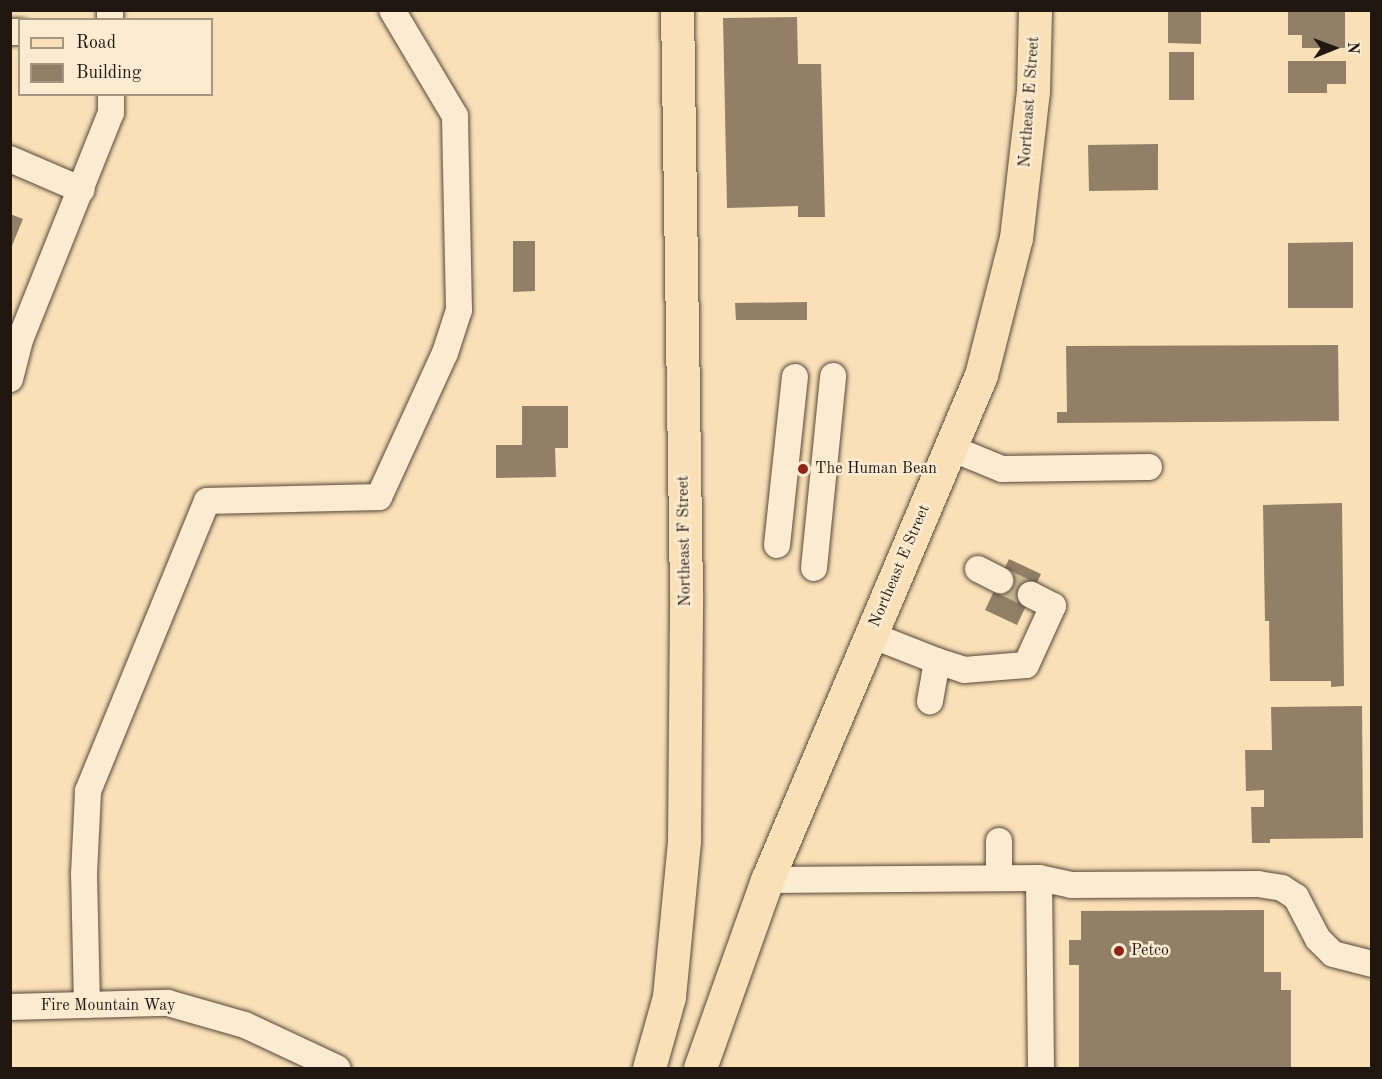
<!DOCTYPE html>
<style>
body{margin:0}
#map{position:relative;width:1382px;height:1079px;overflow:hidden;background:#f9e0b7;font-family:"Old Standard TT",serif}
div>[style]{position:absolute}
.building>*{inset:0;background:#917f67}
.minor-tunnel>*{height:26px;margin-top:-13px;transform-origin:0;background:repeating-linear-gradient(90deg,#ceb896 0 26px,transparent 0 39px)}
.roads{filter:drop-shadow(0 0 2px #57483a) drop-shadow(0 0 2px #57483a)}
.minor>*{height:26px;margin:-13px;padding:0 13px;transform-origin:13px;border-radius:13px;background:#fbebd0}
.major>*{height:33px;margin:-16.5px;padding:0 16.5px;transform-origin:16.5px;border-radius:16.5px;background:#f9e0b7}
.dots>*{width:16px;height:16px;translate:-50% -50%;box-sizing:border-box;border:3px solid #fbebd0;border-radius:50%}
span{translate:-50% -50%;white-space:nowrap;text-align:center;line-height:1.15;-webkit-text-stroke:5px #fbebd0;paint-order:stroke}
.street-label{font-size:16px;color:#211610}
.poi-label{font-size:16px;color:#211610}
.left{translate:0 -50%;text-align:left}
.frame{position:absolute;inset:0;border:12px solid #211610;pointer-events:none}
.legend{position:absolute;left:18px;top:18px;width:195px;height:78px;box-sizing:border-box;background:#fbebd0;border:2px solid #a49683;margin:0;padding:8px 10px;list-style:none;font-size:18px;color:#211610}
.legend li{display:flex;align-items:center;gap:12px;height:30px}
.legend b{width:30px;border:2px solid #a49683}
.north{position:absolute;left:1304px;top:18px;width:60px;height:60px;-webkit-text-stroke:4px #fbebd0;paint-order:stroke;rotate:89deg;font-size:16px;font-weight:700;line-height:24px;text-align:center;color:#211610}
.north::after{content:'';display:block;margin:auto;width:21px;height:27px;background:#211610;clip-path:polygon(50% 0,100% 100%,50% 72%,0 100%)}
</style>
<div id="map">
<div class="building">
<i style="clip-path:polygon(1168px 10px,1201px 10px,1201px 44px,1168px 43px)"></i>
<i style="clip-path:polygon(1288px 10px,1345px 10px,1345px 48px,1302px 48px,1302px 35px,1288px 35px)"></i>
<i style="clip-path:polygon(797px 17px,798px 64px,821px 64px,825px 217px,798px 217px,798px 206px,727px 208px,723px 18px)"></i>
<i style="clip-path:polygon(1169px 52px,1194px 52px,1194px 100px,1169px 100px)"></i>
<i style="clip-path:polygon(1288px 61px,1346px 61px,1346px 84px,1327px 84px,1327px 93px,1288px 93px)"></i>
<i style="clip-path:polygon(1158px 144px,1158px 190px,1089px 191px,1088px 145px)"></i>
<i style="clip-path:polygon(10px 214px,23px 219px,11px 248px,10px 248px)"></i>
<i style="clip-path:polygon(513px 241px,535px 241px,535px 291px,513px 292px)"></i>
<i style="clip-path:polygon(1353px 242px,1353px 308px,1288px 308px,1288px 243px)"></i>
<i style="clip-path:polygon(807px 302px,807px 320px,736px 320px,735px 303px)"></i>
<i style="clip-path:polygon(1338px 345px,1339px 421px,1057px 423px,1057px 412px,1067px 412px,1066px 346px)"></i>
<i style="clip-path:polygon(522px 406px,568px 406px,568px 448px,555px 448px,556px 477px,496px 478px,496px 445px,522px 445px)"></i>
<i style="clip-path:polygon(1342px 503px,1344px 686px,1331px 687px,1331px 681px,1270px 681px,1269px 621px,1265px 621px,1263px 505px)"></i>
<i style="clip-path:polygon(1009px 559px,1041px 574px,1017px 625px,985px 610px)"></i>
<i style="clip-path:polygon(1362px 706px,1363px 838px,1270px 839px,1270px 843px,1252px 843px,1251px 807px,1264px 807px,1264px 790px,1246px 791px,1245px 750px,1272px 750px,1271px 707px)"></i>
<i style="clip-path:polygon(1264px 910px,1264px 972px,1281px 972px,1281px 990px,1291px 990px,1291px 1068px,1079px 1068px,1079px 965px,1069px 965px,1069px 940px,1081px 940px,1081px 911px)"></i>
</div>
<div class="minor-tunnel">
<i style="left:1000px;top:580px;width:34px;rotate:26deg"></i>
</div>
<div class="roads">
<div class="minor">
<i style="left:110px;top:10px;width:10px;rotate:90deg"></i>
<i style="left:10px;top:32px;width:10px"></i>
<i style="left:10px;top:159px;width:78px;rotate:23.3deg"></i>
<i style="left:10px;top:379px;width:40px;rotate:-75.6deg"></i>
<i style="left:20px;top:340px;width:245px;rotate:-68.2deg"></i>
<i style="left:111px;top:113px;width:19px;rotate:-90deg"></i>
<i style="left:951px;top:448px;width:55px;rotate:22.4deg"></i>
<i style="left:1002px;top:469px;width:147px;rotate:-0.8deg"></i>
<i style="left:777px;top:545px;width:169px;rotate:-83.9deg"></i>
<i style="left:814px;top:568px;width:193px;rotate:-84.3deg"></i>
<i style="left:978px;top:569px;width:25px;rotate:27deg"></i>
<i style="left:871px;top:635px;width:71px;rotate:21.5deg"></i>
<i style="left:937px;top:661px;width:41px;rotate:99.9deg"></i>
<i style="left:937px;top:661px;width:28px;rotate:18deg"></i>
<i style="left:964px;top:670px;width:62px;rotate:-4.6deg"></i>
<i style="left:1026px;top:665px;width:65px;rotate:-65.4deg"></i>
<i style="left:1053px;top:606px;width:25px;rotate:-153deg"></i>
<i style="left:999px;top:878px;width:37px;rotate:-90deg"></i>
<i style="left:1039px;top:878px;width:190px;rotate:89.4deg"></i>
<i style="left:767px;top:880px;width:272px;rotate:-0.4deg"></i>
<i style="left:1039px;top:878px;width:33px;rotate:12deg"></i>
<i style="left:1071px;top:885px;width:187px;rotate:-0.3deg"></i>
<i style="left:1258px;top:884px;width:24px;rotate:9deg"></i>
<i style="left:1282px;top:888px;width:17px;rotate:33deg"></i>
<i style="left:1296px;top:897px;width:47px;rotate:62.4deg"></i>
<i style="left:1318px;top:939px;width:21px;rotate:45deg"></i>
<i style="left:1333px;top:954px;width:40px;rotate:14.4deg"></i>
<i style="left:87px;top:1005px;width:131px;rotate:-91.3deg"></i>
<i style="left:84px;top:874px;width:83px;rotate:-87.2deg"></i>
<i style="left:88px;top:791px;width:313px;rotate:-67.7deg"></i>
<i style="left:207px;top:501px;width:172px;rotate:-1.3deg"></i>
<i style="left:379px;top:497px;width:158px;rotate:-65.4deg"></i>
<i style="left:445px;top:353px;width:45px;rotate:-72deg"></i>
<i style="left:459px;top:310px;width:194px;rotate:-91.2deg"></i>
<i style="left:455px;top:116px;width:123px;rotate:-120.7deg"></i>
<i style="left:10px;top:1007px;width:158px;rotate:-1.5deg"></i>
<i style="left:168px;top:1003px;width:80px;rotate:15.9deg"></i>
<i style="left:245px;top:1025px;width:102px;rotate:25.1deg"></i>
</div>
<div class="major">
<i style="left:649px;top:1068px;width:74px;rotate:-74.3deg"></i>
<i style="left:669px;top:997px;width:158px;rotate:-84.5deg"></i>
<i style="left:684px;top:840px;width:247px;rotate:-89.5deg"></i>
<i style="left:686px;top:593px;width:583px;rotate:-90.88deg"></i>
<i style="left:700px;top:1068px;width:200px;rotate:-70.4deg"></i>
<i style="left:767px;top:880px;width:548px;rotate:-67.03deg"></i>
<i style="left:981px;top:375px;width:141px;rotate:-75.7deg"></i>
<i style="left:1016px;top:238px;width:147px;rotate:-83.4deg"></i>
<i style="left:1033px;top:92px;width:82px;rotate:-88.6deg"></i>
</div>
</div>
<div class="dots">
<i style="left:803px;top:469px;background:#8f2418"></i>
<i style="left:1119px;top:951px;background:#8f2418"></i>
</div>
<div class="street-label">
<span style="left:1030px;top:102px;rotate:-86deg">Northeast E Street</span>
<span style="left:685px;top:541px;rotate:-91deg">Northeast F Street</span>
<span style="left:900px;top:566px;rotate:-67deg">Northeast E Street</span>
<span style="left:108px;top:1006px">Fire Mountain Way</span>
</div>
<div class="poi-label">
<span class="left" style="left:815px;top:469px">The Human Bean</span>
<span class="left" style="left:1131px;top:951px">Petco</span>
</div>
<div class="frame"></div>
<ul class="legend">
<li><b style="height:8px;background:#f9e0b7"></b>Road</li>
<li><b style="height:16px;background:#917f67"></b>Building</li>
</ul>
<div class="north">N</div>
</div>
